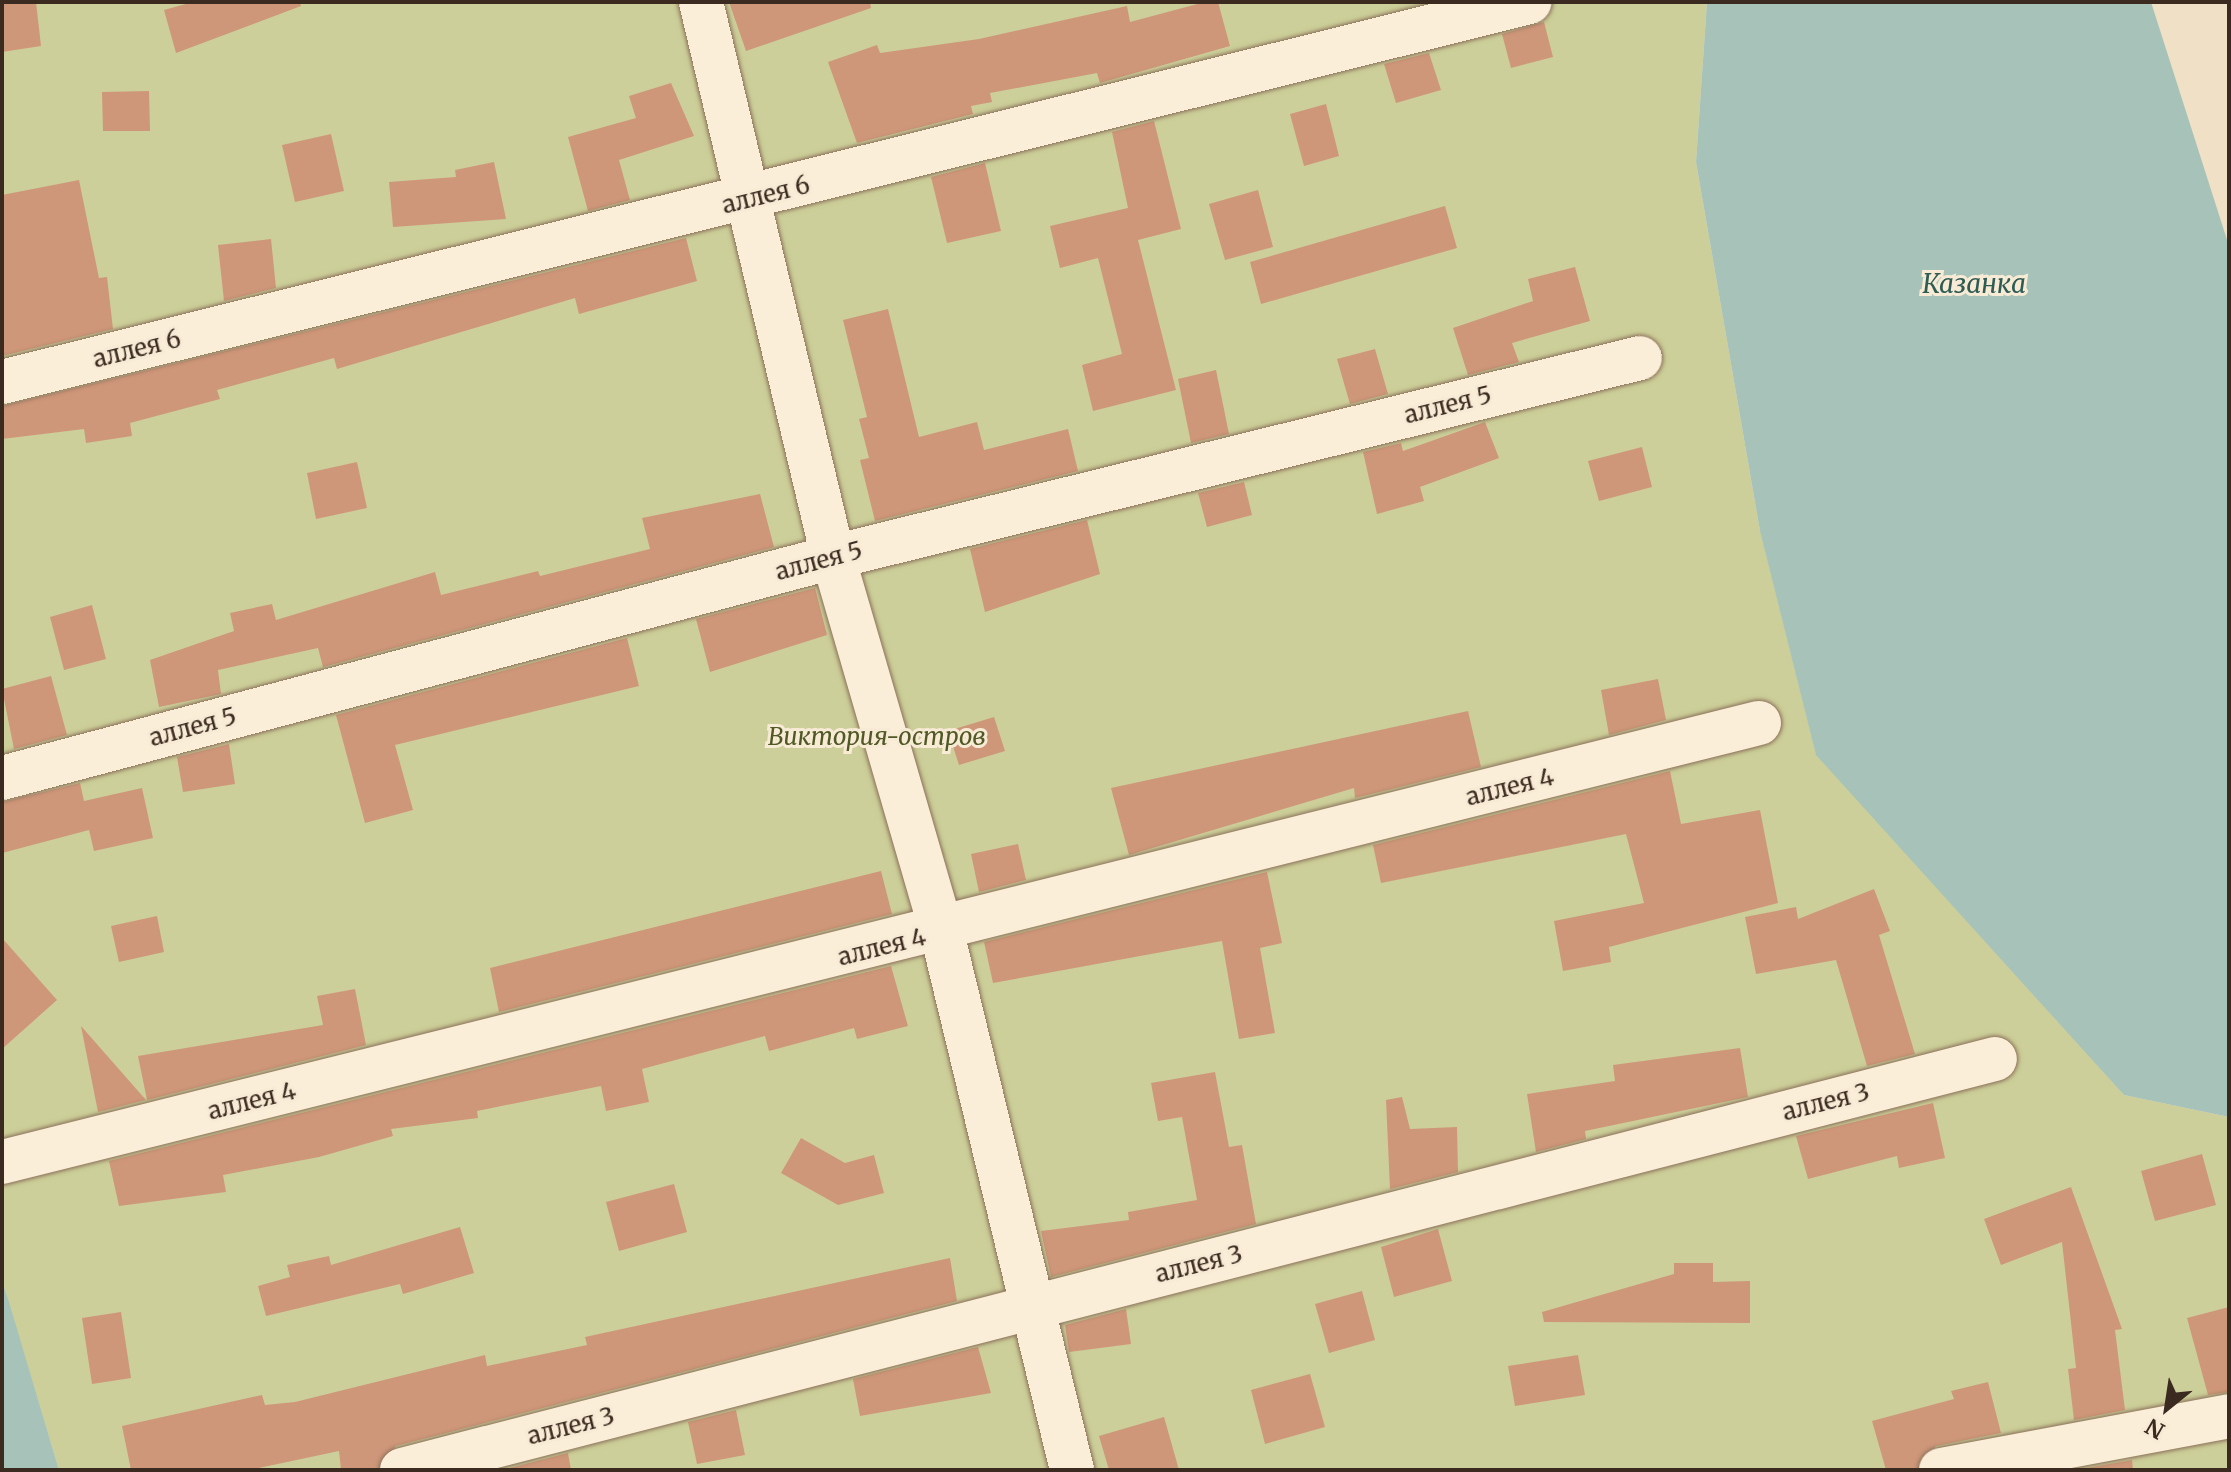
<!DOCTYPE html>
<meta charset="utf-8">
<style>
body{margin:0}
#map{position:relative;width:2231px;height:1472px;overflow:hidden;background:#f0e0c5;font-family:Merriweather,serif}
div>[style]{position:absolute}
.green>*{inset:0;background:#cccf99}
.water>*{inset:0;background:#a7c3b9}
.building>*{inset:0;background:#cf977a}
.roads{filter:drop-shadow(0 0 2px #8c715a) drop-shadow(0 0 2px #8c715a)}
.minor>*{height:44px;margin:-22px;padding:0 22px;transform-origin:22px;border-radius:22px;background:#faeed9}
span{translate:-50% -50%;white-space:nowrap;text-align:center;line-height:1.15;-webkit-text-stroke:6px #f7ebd5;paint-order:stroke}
.street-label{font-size:24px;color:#3b2a1f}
.park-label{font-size:24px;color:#505925;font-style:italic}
.water-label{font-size:26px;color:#2e5c55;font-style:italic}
.frame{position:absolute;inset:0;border:4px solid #3b2a1f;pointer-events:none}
.north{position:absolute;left:2127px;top:1368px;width:80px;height:80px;-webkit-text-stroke:6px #f7ebd5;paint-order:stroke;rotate:210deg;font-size:22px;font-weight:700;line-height:32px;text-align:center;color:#3b2a1f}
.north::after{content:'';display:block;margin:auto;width:28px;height:36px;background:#3b2a1f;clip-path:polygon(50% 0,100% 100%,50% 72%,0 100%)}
</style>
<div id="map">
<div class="green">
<i style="clip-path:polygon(2px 2px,1707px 2px,1696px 162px,1760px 531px,1984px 936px,2124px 1095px,2229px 1117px,2229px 1470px,59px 1470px,2px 1281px)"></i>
</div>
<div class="water">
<i style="clip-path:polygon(1707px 2px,2151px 2px,2229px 246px,2229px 1117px,2124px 1095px,1816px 755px,1760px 531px,1696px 162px)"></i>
<i style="clip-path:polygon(2px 1281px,9px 1302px,59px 1470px,2px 1470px)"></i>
</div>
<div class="building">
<i style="clip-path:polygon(2px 2px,36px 2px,41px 46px,2px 52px)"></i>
<i style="clip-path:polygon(193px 2px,300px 2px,301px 6px,176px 53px,164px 10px)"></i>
<i style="clip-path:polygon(729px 2px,870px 2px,871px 8px,746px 51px)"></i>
<i style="clip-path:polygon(1205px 2px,1218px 2px,1230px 46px,1100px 83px,1097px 73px,990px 93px,992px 102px,971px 106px,973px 114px,857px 143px,828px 62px,877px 45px,880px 53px,979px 39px,1127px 6px,1130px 22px)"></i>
<i style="clip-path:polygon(1544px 22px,1553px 57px,1511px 68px,1502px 34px)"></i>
<i style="clip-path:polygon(1429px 53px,1441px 90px,1396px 103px,1384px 64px)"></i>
<i style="clip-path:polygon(671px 83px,694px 136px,619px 160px,630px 200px,588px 211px,568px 137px,636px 118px,629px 96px)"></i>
<i style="clip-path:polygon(149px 91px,150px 131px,103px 131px,102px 92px)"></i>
<i style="clip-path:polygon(1326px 104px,1339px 156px,1304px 166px,1290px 114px)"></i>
<i style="clip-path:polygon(1154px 121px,1181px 229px,1138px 240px,1176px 390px,1093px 411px,1082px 365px,1122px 354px,1098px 258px,1060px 268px,1050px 226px,1128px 208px,1112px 132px)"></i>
<i style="clip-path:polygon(331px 134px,344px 191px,295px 202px,282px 145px)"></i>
<i style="clip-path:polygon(494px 162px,506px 219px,393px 227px,389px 182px,456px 177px,455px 170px)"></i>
<i style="clip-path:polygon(985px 163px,1001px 231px,947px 243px,931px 177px)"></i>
<i style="clip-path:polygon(79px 180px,99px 278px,107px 277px,113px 329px,2px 356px,2px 195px)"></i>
<i style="clip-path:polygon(1258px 190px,1273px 247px,1225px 260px,1209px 204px)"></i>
<i style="clip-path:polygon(1445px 206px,1457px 248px,1261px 304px,1250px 262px)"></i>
<i style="clip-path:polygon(686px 238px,697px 281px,579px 314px,575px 298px,337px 369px,334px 358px,217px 390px,220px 399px,130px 423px,132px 436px,86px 443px,84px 429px,2px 439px,2px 406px)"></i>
<i style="clip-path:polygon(271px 239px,276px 288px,224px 301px,218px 245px)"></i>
<i style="clip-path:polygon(1575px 267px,1590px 321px,1512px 343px,1519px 362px,1468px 375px,1453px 328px,1533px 301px,1528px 279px)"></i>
<i style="clip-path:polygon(888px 309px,919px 437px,977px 422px,984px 450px,1068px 429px,1078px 471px,875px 521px,860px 460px,869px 458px,859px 419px,867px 417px,843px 320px)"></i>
<i style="clip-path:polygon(1375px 349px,1388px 394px,1350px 404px,1337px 359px)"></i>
<i style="clip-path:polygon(1216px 370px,1229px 434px,1191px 443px,1178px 379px)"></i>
<i style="clip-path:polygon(1485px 422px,1499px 458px,1420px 487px,1424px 501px,1377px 514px,1363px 452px,1401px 443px,1403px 451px)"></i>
<i style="clip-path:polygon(1642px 447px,1652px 487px,1599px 501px,1588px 461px)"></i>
<i style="clip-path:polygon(357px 462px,367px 508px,316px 519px,307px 473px)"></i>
<i style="clip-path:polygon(1244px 482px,1252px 515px,1207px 527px,1198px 493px)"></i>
<i style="clip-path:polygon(760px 494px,774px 547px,323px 667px,318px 648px,218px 670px,221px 694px,159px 707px,150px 660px,234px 631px,230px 613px,272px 604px,276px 620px,435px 572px,441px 595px,538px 571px,540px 576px,650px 549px,642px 518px)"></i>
<i style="clip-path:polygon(1087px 520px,1100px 574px,985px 612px,970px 549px)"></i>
<i style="clip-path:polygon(815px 588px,827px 635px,710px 672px,696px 619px)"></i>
<i style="clip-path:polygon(92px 605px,106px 659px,64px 670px,50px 617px)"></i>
<i style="clip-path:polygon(627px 638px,639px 686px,395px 745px,413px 810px,365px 823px,336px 715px)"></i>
<i style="clip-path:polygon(51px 676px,67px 735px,14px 749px,2px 689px)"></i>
<i style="clip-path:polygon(1658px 679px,1666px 720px,1609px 735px,1601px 690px)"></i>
<i style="clip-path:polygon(1468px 711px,1481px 767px,1355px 798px,1354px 788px,1129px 855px,1111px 788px)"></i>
<i style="clip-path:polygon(994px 717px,1005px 751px,959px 765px,948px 731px)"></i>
<i style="clip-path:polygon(229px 744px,235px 784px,183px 792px,177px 757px)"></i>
<i style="clip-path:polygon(1670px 771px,1681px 824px,1760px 810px,1778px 903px,1609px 947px,1611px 962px,1563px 971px,1554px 921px,1644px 903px,1626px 834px,1381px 883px,1373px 845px)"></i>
<i style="clip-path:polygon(80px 783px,84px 801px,142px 788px,153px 838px,94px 851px,89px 830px,2px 853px,2px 802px)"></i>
<i style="clip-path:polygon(1018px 844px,1026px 880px,979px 892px,971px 854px)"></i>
<i style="clip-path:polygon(881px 871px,892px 914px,499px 1012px,490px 968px)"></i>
<i style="clip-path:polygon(1267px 872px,1282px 943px,1260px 948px,1275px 1033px,1239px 1039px,1222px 941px,993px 983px,984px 942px)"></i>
<i style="clip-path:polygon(1874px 889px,1890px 931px,1879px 935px,1915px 1054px,1867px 1066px,1836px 960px,1756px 974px,1745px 917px,1796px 907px,1798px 919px)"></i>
<i style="clip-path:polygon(157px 916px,164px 952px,119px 962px,111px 926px)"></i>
<i style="clip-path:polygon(2px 938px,57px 1000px,2px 1049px)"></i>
<i style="clip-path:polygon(891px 966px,908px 1026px,857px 1039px,854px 1028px,769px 1051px,765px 1036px,642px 1069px,649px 1102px,606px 1111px,601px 1086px,477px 1111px,478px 1118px,391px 1129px,393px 1136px,319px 1157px,223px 1175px,226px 1192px,119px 1206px,109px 1161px)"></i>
<i style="clip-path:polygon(355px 989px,366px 1045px,147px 1100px,138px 1056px,323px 1025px,317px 996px)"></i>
<i style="clip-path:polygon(81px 1026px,146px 1100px,98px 1112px)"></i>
<i style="clip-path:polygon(1740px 1048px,1748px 1097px,1585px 1131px,1586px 1139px,1536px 1152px,1527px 1094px,1615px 1081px,1613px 1065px)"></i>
<i style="clip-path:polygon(1215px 1072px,1229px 1147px,1242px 1145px,1256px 1224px,1051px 1277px,1041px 1231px,1129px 1220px,1128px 1212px,1197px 1200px,1182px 1117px,1158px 1121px,1151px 1083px)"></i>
<i style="clip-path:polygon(1402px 1097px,1410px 1129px,1457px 1127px,1458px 1172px,1390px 1189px,1386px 1100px)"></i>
<i style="clip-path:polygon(1933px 1103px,1945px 1158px,1899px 1168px,1897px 1156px,1808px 1179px,1796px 1136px)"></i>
<i style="clip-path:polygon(801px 1138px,845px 1163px,874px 1155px,884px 1193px,838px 1205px,781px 1173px)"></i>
<i style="clip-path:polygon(2202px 1154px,2216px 1205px,2155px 1221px,2141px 1171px)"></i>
<i style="clip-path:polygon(674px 1184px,687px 1232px,619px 1251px,606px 1202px)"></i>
<i style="clip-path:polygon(2071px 1187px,2122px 1329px,2115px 1330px,2125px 1410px,2074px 1420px,2068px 1369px,2076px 1368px,2062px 1242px,2001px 1265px,1984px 1219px)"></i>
<i style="clip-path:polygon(460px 1227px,474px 1273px,403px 1294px,400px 1284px,266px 1316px,258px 1286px,290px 1277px,287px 1265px,329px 1256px,331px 1265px)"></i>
<i style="clip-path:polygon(1438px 1229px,1452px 1281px,1394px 1297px,1381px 1247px)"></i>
<i style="clip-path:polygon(950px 1258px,957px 1301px,396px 1446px,378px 1470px,341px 1470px,339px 1451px,249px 1470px,131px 1470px,122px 1426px,262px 1395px,265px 1405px,295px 1402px,485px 1355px,487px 1366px,587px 1345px,585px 1337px)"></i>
<i style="clip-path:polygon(1674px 1263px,1713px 1263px,1713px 1282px,1750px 1281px,1750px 1323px,1544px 1322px,1542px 1312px,1674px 1274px)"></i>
<i style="clip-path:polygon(1362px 1291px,1375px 1340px,1329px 1353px,1315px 1304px)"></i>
<i style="clip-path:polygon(2229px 1307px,2229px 1392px,2208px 1395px,2187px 1318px)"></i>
<i style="clip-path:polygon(1126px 1309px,1131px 1344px,1069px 1352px,1065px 1325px)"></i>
<i style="clip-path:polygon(121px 1312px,131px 1378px,92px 1384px,82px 1318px)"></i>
<i style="clip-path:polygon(978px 1347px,991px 1393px,860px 1416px,853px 1379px)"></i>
<i style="clip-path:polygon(1578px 1355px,1585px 1395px,1515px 1406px,1508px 1366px)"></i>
<i style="clip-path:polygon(1310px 1374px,1325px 1427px,1265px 1444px,1251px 1390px)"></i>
<i style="clip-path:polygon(1988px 1382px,2001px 1433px,1936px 1446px,1917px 1470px,1886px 1470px,1872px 1421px,1954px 1399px,1951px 1391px)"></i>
<i style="clip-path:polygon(736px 1410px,745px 1455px,697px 1464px,688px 1422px)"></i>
<i style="clip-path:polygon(1164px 1417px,1179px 1470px,1109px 1470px,1099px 1436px)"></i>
<i style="clip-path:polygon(568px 1453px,571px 1470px,502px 1470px)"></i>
<i style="clip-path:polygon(2132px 1460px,2133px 1470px,2087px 1470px,2087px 1468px)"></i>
</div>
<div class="roads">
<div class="minor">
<i style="left:701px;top:2px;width:570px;rotate:76.62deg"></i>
<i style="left:833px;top:557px;width:391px;rotate:73.8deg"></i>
<i style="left:942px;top:933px;width:553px;rotate:76.39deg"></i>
<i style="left:2px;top:382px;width:1574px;rotate:-13.97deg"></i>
<i style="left:2px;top:778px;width:860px;rotate:-14.89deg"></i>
<i style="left:833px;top:557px;width:831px;rotate:-13.85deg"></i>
<i style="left:2px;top:1162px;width:1811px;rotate:-14.03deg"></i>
<i style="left:402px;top:1470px;width:1645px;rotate:-14.47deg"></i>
<i style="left:1941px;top:1470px;width:293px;rotate:-10.6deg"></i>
</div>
</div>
<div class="street-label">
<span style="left:766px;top:195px;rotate:-14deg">аллея 6</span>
<span style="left:137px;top:349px;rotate:-14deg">аллея 6</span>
<span style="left:1448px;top:405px;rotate:-14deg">аллея 5</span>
<span style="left:819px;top:561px;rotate:-15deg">аллея 5</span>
<span style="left:193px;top:727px;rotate:-15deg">аллея 5</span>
<span style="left:1510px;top:787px;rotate:-14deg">аллея 4</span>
<span style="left:882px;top:947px;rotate:-14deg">аллея 4</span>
<span style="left:252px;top:1101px;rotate:-14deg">аллея 4</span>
<span style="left:1826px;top:1102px;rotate:-14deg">аллея 3</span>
<span style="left:1199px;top:1264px;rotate:-14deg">аллея 3</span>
<span style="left:571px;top:1426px;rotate:-14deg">аллея 3</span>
</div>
<div class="park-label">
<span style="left:877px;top:737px">Виктория-остров</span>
</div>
<div class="water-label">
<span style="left:1974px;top:284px">Казанка</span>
</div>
<div class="frame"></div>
<div class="north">N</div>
</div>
